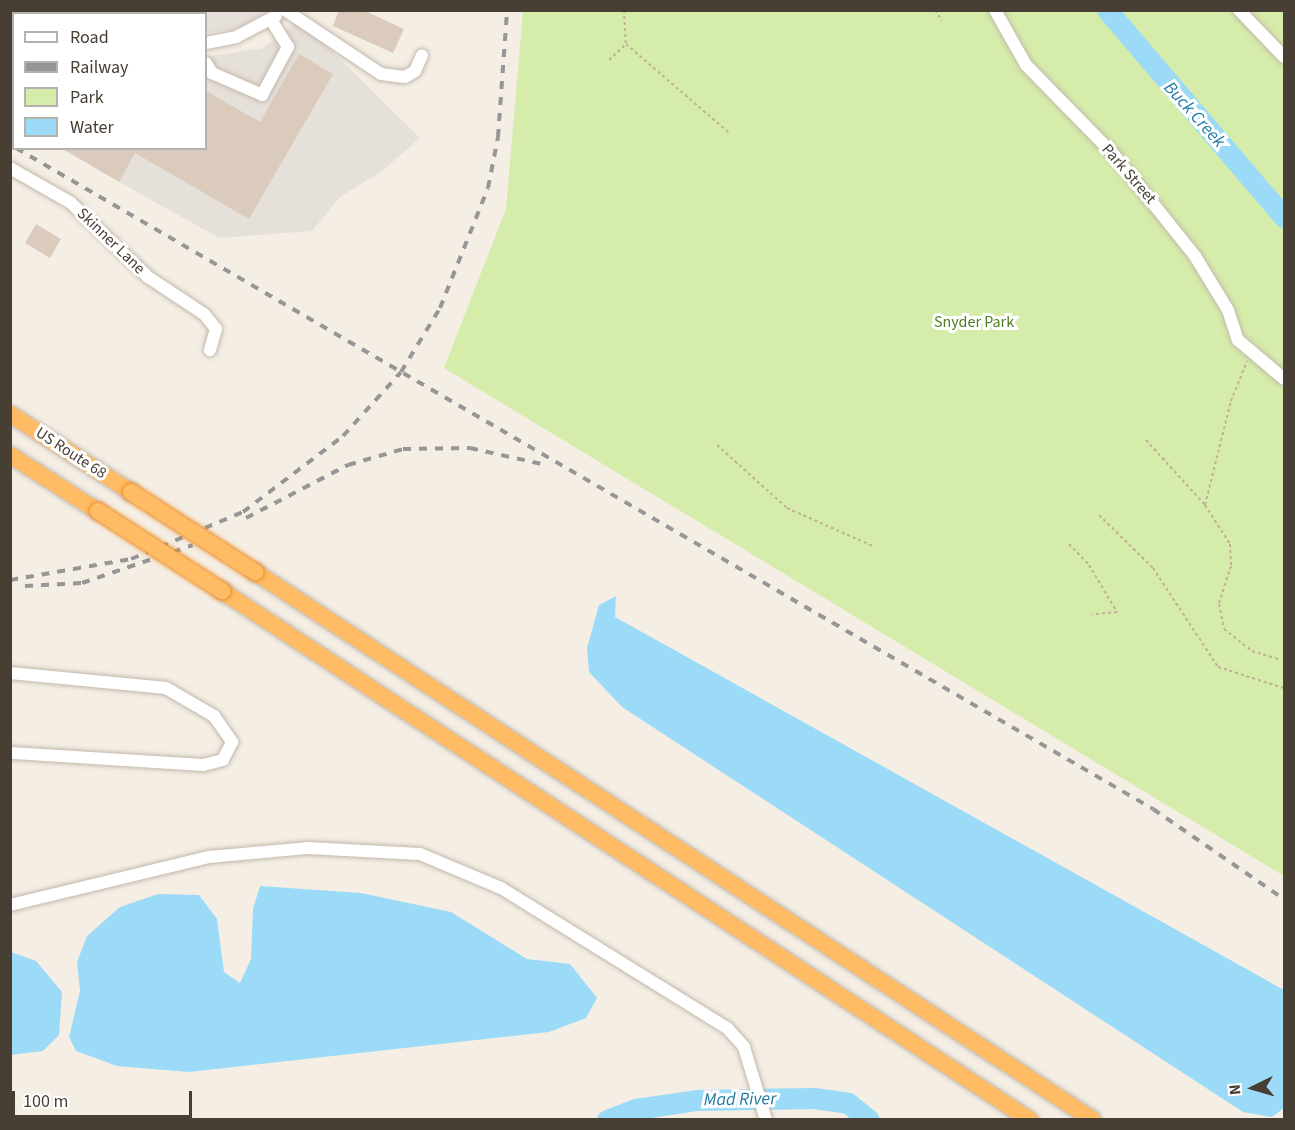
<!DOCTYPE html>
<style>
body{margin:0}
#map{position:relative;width:1295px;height:1130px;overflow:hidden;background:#f4eee5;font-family:"Source Sans 3",sans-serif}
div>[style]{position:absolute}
.industrial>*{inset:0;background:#e6e0da}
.green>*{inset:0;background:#d5ecaa}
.water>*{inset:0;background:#9cdbf7}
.river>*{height:21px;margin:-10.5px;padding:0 10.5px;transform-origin:10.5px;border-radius:10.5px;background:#9cdbf7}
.building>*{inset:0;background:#dacbbc}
.path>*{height:2px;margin-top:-1px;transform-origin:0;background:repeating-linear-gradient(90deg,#c4af97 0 3px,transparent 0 6px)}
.roads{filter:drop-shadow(0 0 2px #c3b8aa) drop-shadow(0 0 2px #c3b8aa)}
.minor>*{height:12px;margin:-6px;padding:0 6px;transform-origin:6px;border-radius:6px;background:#fff}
.highway>*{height:16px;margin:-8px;padding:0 8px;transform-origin:8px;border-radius:8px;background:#ffbc65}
.rail>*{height:4px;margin-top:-2px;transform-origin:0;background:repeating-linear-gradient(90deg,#969696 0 8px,transparent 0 16px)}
.bridges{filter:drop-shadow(0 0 2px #eb8f28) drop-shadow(0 0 2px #eb8f28)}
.highway-bridge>*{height:16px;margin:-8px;padding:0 8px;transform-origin:8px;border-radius:8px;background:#ffbc65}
span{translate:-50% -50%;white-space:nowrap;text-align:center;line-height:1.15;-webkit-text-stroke:6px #fff;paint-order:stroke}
.street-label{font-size:16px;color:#473e34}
.park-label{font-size:16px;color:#4e7e22}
.water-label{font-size:18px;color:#207aa3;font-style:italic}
.frame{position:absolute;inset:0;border:12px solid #473e34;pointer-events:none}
.legend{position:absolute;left:12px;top:12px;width:195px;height:138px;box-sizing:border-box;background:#fff;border:2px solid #b5b2ae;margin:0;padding:8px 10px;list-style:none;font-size:18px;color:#473e34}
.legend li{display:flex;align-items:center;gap:12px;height:30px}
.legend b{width:30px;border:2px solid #b5b2ae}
.north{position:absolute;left:1223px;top:1058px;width:60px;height:60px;-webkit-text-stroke:4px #fff;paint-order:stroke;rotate:265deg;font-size:16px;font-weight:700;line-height:24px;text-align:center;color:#473e34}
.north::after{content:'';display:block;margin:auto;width:21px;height:27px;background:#473e34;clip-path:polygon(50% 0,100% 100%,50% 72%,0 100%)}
.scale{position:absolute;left:12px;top:1091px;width:180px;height:27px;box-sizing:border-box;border:3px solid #473e34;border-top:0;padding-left:8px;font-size:18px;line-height:21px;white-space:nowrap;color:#473e34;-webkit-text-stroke:4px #fff;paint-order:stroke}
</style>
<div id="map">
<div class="industrial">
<i style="clip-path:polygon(93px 10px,98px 13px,14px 14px,11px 120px,11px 11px)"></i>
<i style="clip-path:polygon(145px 11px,268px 11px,241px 28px,206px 33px,206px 14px)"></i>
<i style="clip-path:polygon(300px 20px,420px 138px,382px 171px,340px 197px,312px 231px,219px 238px,61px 149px,206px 148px,206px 57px,263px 48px)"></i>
</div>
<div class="green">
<i style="clip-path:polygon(523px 11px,1284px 11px,1284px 876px,444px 368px,506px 209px)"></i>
</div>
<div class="water">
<i style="clip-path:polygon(616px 596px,615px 617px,1284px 990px,1284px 1108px,1272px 1117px,1243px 1112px,622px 707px,589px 672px,587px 648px,599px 605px)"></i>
<i style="clip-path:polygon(260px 886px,361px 893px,451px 912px,527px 959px,570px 964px,597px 998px,586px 1018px,549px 1032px,189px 1072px,117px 1066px,76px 1051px,69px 1037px,80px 991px,77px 962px,87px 936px,120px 907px,158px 894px,199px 895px,217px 919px,224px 972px,240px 983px,251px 959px,253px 909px)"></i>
<i style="clip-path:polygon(11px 952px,36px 961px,62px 992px,59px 1035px,43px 1051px,11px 1055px)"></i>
</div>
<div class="river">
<i style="left:1107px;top:10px;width:272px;rotate:49.5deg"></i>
<i style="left:607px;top:1120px;width:31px;rotate:-21deg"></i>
<i style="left:636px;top:1109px;width:62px;rotate:-8.4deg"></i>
<i style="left:697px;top:1100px;width:117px;rotate:-1deg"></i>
<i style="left:814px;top:1098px;width:34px;rotate:8deg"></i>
<i style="left:848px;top:1103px;width:27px;rotate:39deg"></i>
</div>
<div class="building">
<i style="clip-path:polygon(339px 10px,363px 10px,404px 29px,393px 53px,333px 26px)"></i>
<i style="clip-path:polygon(299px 54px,333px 74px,249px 219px,135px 153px,119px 182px,62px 148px,206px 148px,206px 91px,260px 122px)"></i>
<i style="clip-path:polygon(36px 224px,61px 239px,50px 258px,25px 243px)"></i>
</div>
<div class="path">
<i style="left:624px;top:10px;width:34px;rotate:87deg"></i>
<i style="left:626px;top:44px;width:136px;rotate:40.8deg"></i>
<i style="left:935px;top:10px;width:13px;rotate:58deg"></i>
<i style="left:609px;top:60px;width:23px;rotate:-43deg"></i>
<i style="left:1146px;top:440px;width:88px;rotate:47.8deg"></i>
<i style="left:1205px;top:505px;width:107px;rotate:-76deg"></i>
<i style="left:1231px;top:401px;width:43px;rotate:-68.2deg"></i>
<i style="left:717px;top:445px;width:94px;rotate:42deg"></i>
<i style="left:787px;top:508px;width:96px;rotate:23.9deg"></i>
<i style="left:1205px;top:505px;width:46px;rotate:57.3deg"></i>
<i style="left:1230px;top:544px;width:22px;rotate:87deg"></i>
<i style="left:1231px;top:566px;width:40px;rotate:108deg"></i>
<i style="left:1219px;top:604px;width:25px;rotate:79deg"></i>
<i style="left:1224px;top:629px;width:36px;rotate:38deg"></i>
<i style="left:1252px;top:651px;width:28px;rotate:17deg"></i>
<i style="left:1099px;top:515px;width:76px;rotate:44.5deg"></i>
<i style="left:1153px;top:568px;width:118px;rotate:56.7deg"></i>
<i style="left:1218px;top:667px;width:69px;rotate:17.7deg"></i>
<i style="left:1069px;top:544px;width:29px;rotate:46deg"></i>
<i style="left:1089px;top:565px;width:55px;rotate:59.2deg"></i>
<i style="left:1117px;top:612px;width:25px;rotate:175deg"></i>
</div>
<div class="roads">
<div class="minor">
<i style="left:122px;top:10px;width:7px;rotate:34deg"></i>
<i style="left:285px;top:10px;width:115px;rotate:33.7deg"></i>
<i style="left:381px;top:74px;width:24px;rotate:7deg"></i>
<i style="left:405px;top:77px;width:12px;rotate:-31deg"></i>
<i style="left:415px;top:71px;width:17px;rotate:-66deg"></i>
<i style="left:995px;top:10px;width:63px;rotate:60.6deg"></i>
<i style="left:1026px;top:65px;width:127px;rotate:45.6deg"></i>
<i style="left:1115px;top:156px;width:128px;rotate:51.3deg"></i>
<i style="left:1195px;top:256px;width:63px;rotate:58.6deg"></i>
<i style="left:1228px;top:310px;width:32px;rotate:72deg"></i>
<i style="left:1238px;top:340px;width:60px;rotate:40.3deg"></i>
<i style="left:1239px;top:10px;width:65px;rotate:46.2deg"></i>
<i style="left:206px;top:43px;width:31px;rotate:-11deg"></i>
<i style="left:236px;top:37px;width:45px;rotate:-27.7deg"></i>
<i style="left:206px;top:63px;width:12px;rotate:59deg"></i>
<i style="left:212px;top:73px;width:55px;rotate:23.7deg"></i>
<i style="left:262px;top:95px;width:55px;rotate:-61.6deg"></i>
<i style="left:288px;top:47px;width:32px;rotate:-122deg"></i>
<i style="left:10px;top:168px;width:70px;rotate:29.8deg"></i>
<i style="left:71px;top:203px;width:107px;rotate:43.9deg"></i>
<i style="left:148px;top:277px;width:67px;rotate:33.5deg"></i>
<i style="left:204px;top:314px;width:19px;rotate:51deg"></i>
<i style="left:216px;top:329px;width:22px;rotate:106deg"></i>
<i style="left:10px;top:673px;width:157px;rotate:5.5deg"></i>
<i style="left:166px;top:688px;width:56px;rotate:30.3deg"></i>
<i style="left:214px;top:716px;width:32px;rotate:55deg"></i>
<i style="left:232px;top:742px;width:20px;rotate:117deg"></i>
<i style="left:223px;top:760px;width:21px;rotate:166deg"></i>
<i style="left:203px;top:765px;width:193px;rotate:-176.4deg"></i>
<i style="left:10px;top:905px;width:205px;rotate:-13.6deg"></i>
<i style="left:209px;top:857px;width:98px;rotate:-5.2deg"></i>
<i style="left:307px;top:848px;width:113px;rotate:3deg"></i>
<i style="left:420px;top:854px;width:88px;rotate:22.8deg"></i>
<i style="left:501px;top:888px;width:267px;rotate:31.8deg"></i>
<i style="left:728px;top:1029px;width:24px;rotate:48deg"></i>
<i style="left:744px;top:1047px;width:76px;rotate:73.2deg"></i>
</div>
<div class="highway">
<i style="left:10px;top:414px;width:144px;rotate:32.8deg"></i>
<i style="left:10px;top:455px;width:104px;rotate:32.5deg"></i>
<i style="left:255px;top:572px;width:1001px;rotate:33.18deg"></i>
<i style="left:222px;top:591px;width:966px;rotate:33.21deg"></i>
</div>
</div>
<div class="rail">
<i style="left:16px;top:148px;width:1315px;rotate:30.17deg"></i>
<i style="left:1153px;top:809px;width:159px;rotate:34.5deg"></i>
<i style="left:246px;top:518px;width:115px;rotate:-27.5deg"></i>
<i style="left:348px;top:465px;width:57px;rotate:-16.2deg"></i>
<i style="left:403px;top:449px;width:67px;rotate:-0.9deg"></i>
<i style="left:470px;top:448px;width:78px;rotate:12.6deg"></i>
<i style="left:10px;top:580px;width:123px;rotate:-9.8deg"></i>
<i style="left:131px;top:559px;width:121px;rotate:-22.8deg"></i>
<i style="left:243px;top:512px;width:126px;rotate:-37.2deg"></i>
<i style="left:343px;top:436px;width:86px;rotate:-47.8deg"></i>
<i style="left:401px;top:372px;width:75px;rotate:-58.6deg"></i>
<i style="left:440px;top:308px;width:129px;rotate:-68.2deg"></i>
<i style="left:488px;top:188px;width:52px;rotate:-78.9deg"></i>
<i style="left:498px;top:137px;width:127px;rotate:-85.9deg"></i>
<i style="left:25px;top:586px;width:57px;rotate:-3deg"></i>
<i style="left:82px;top:583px;width:117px;rotate:-18.9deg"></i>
</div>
<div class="bridges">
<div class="highway-bridge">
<i style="left:131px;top:492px;width:148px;rotate:32.8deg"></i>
<i style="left:98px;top:511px;width:148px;rotate:32.8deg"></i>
</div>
</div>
<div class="street-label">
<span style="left:1129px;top:174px;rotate:49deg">Park Street</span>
<span style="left:111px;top:241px;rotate:44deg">Skinner Lane</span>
<span style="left:71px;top:453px;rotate:33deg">US Route 68</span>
</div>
<div class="park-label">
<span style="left:974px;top:322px">Snyder Park</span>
</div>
<div class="water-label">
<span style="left:1194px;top:115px;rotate:48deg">Buck Creek</span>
<span style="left:740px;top:1100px;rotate:-1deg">Mad River</span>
</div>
<div class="frame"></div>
<ul class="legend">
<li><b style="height:8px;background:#fff"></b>Road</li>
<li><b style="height:8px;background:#969696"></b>Railway</li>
<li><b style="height:16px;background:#d5ecaa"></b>Park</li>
<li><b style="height:16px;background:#9cdbf7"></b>Water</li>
</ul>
<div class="north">N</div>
<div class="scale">100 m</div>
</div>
